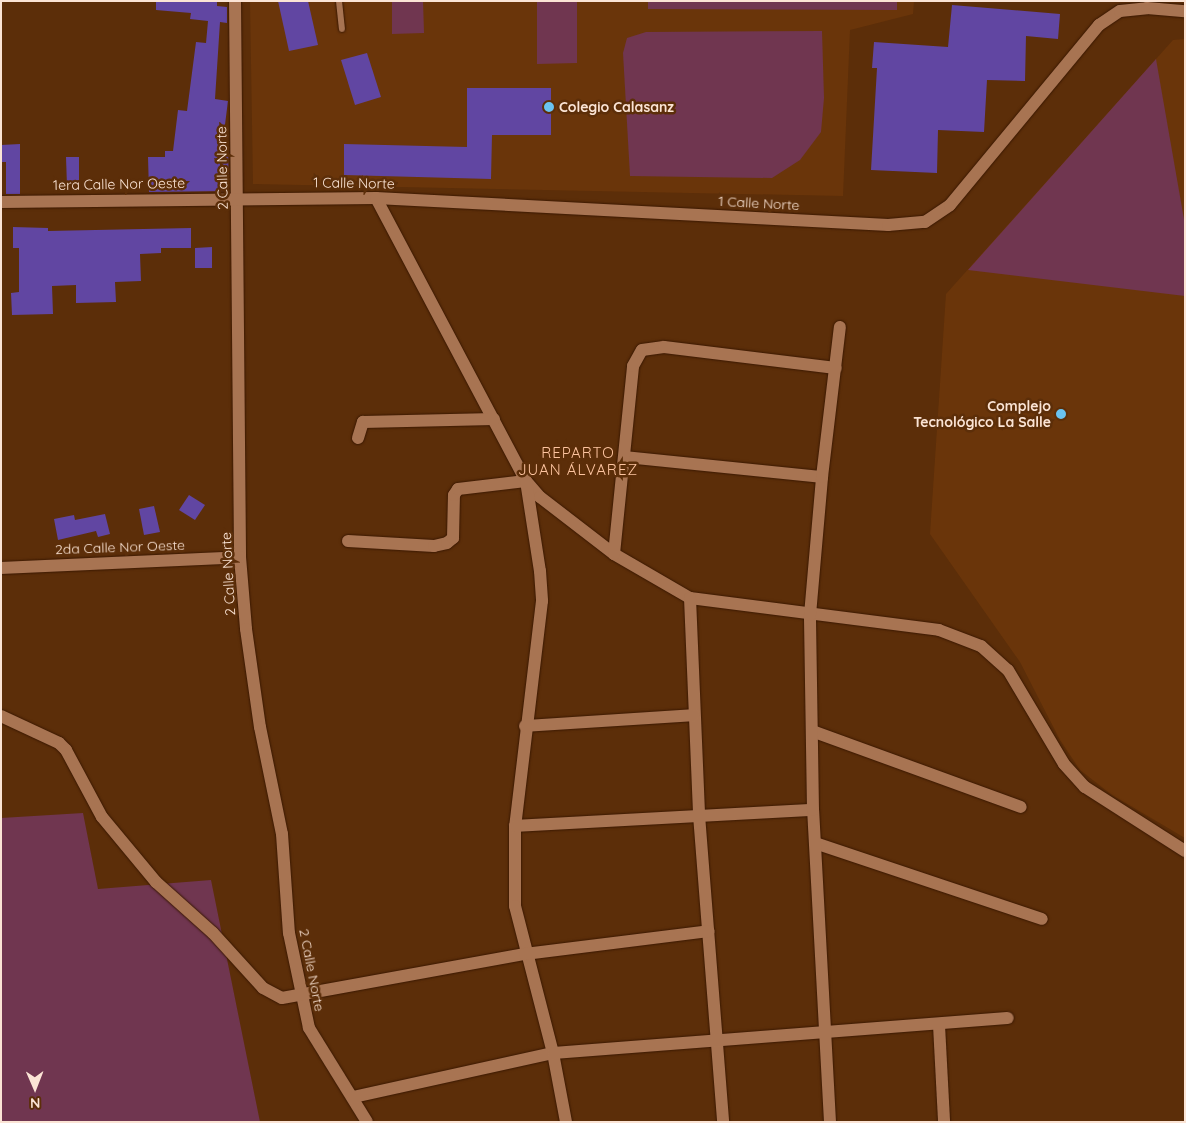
<!DOCTYPE html>
<meta charset="utf-8">
<style>
body{margin:0}
#map{position:relative;width:1186px;height:1123px;overflow:hidden;background:#5c2e09;font-family:Quicksand,sans-serif}
div>[style]{position:absolute}
.built>*{inset:0;background:#6a350a}
.green>*{inset:0;background:#703650}
.building>*{inset:0;background:#6146a2}
.roads{filter:drop-shadow(0 0 1px #3a1800) drop-shadow(0 0 1px #3a1800)}
.service>*{height:6px;margin:-3px;padding:0 3px;transform-origin:3px;border-radius:3px;background:#a87452}
.minor>*{height:12px;margin:-6px;padding:0 6px;transform-origin:6px;border-radius:6px;background:#a87452}
.dots>*{width:14px;height:14px;translate:-50% -50%;box-sizing:border-box;border:2px solid #5c2e09;border-radius:50%}
span{translate:-50% -50%;white-space:nowrap;text-align:center;line-height:1.15;-webkit-text-stroke:5px #5c2e09;paint-order:stroke}
.poi-label{font-size:14px;color:#fbe4d5;font-weight:700}
.left{translate:0 -50%;text-align:left}
.right{translate:-100% -50%;text-align:right}
.street-label{font-size:14px;color:#fbe4d5}
.neighbourhood-label{font-size:15px;color:#fdc4a0;letter-spacing:1px}
.frame{position:absolute;inset:0;border:2px solid #fbe4d5;pointer-events:none}
.north{position:absolute;left:10px;top:1063px;width:50px;height:50px;-webkit-text-stroke:4px #5c2e09;paint-order:stroke;rotate:179deg;font-size:14px;font-weight:700;line-height:20px;text-align:center;color:#fbe4d5}
.north::after{content:'';display:block;margin:auto;width:18px;height:22px;background:#fbe4d5;clip-path:polygon(50% 0,100% 100%,50% 72%,0 100%)}
</style>
<div id="map">
<div class="built">
<i style="clip-path:polygon(250px 1px,914px 1px,913px 14px,850px 30px,843px 196px,253px 184px)"></i>
<i style="clip-path:polygon(1185px 39px,1185px 838px,1112px 795px,1080px 770px,1060px 740px,1020px 662px,930px 534px,946px 294px,1173px 40px)"></i>
</div>
<div class="green">
<i style="clip-path:polygon(392px 1px,423px 1px,424px 33px,392px 34px)"></i>
<i style="clip-path:polygon(537px 1px,577px 1px,577px 63px,537px 64px)"></i>
<i style="clip-path:polygon(648px 1px,897px 1px,897px 10px,648px 9px)"></i>
<i style="clip-path:polygon(822px 31px,824px 98px,821px 132px,800px 160px,772px 178px,630px 176px,623px 53px,627px 38px,646px 32px)"></i>
<i style="clip-path:polygon(1156px 59px,1185px 225px,1185px 296px,968px 270px)"></i>
<i style="clip-path:polygon(83px 813px,98px 889px,211px 880px,260px 1122px,1px 1122px,1px 818px)"></i>
</div>
<div class="building">
<i style="clip-path:polygon(156px 1px,217px 1px,217px 6px,227px 7px,227px 23px,220px 22px,215px 99px,228px 101px,222px 148px,228px 148px,229px 191px,149px 192px,148px 157px,165px 157px,165px 151px,173px 151px,178px 110px,187px 111px,196px 42px,206px 43px,208px 21px,190px 19px,191px 13px,156px 10px)"></i>
<i style="clip-path:polygon(278px 1px,308px 1px,318px 45px,289px 51px)"></i>
<i style="clip-path:polygon(952px 5px,1060px 14px,1058px 39px,1026px 36px,1025px 81px,987px 80px,984px 132px,938px 130px,937px 173px,871px 170px,877px 68px,872px 68px,874px 42px,948px 47px)"></i>
<i style="clip-path:polygon(367px 53px,381px 97px,355px 105px,341px 60px)"></i>
<i style="clip-path:polygon(467px 88px,551px 88px,551px 135px,492px 135px,491px 179px,344px 175px,344px 144px,467px 147px)"></i>
<i style="clip-path:polygon(20px 144px,20px 194px,6px 194px,6px 162px,2px 162px,1px 145px)"></i>
<i style="clip-path:polygon(66px 157px,79px 157px,79px 186px,67px 186px)"></i>
<i style="clip-path:polygon(13px 227px,48px 228px,48px 231px,191px 228px,191px 248px,161px 248px,161px 253px,140px 254px,141px 281px,115px 282px,116px 302px,76px 303px,76px 285px,52px 286px,53px 314px,12px 315px,11px 293px,19px 292px,19px 248px,13px 248px)"></i>
<i style="clip-path:polygon(212px 247px,212px 268px,195px 268px,195px 248px)"></i>
<i style="clip-path:polygon(189px 495px,205px 505px,195px 520px,179px 510px)"></i>
<i style="clip-path:polygon(154px 506px,160px 532px,144px 535px,139px 509px)"></i>
<i style="clip-path:polygon(105px 514px,110px 534px,98px 537px,96px 531px,58px 540px,54px 519px,74px 515px,75px 520px)"></i>
</div>
<div class="roads">
<div class="service">
<i style="left:339px;top:1px;width:28px;rotate:84deg"></i>
</div>
<div class="minor">
<i style="left:235px;top:1px;width:556px;rotate:89.48deg"></i>
<i style="left:240px;top:557px;width:72px;rotate:85.2deg"></i>
<i style="left:246px;top:629px;width:99px;rotate:81.9deg"></i>
<i style="left:260px;top:727px;width:109px;rotate:78.4deg"></i>
<i style="left:282px;top:834px;width:99px;rotate:86deg"></i>
<i style="left:289px;top:933px;width:97px;rotate:78.1deg"></i>
<i style="left:309px;top:1028px;width:110px;rotate:58.3deg"></i>
<i style="left:376px;top:198px;width:320px;rotate:62.1deg"></i>
<i style="left:526px;top:481px;width:21px;rotate:49deg"></i>
<i style="left:540px;top:497px;width:93px;rotate:37.6deg"></i>
<i style="left:614px;top:554px;width:88px;rotate:30.1deg"></i>
<i style="left:690px;top:598px;width:251px;rotate:7.3deg"></i>
<i style="left:939px;top:630px;width:45px;rotate:20.9deg"></i>
<i style="left:981px;top:646px;width:36px;rotate:42deg"></i>
<i style="left:1008px;top:670px;width:109px;rotate:59.2deg"></i>
<i style="left:1064px;top:764px;width:31px;rotate:48deg"></i>
<i style="left:1085px;top:787px;width:119px;rotate:32.6deg"></i>
<i style="left:1px;top:202px;width:375px;rotate:-0.6deg"></i>
<i style="left:376px;top:198px;width:513px;rotate:3.02deg"></i>
<i style="left:888px;top:225px;width:37px;rotate:-5deg"></i>
<i style="left:925px;top:222px;width:30px;rotate:-34deg"></i>
<i style="left:950px;top:205px;width:234px;rotate:-50.4deg"></i>
<i style="left:1099px;top:25px;width:25px;rotate:-34deg"></i>
<i style="left:1120px;top:11px;width:27px;rotate:-6deg"></i>
<i style="left:1147px;top:8px;width:38px;rotate:5deg"></i>
<i style="left:358px;top:438px;width:17px;rotate:-73deg"></i>
<i style="left:363px;top:422px;width:131px;rotate:-1.3deg"></i>
<i style="left:625px;top:457px;width:198px;rotate:5.8deg"></i>
<i style="left:348px;top:541px;width:86px;rotate:3.3deg"></i>
<i style="left:434px;top:546px;width:13px;rotate:-13deg"></i>
<i style="left:447px;top:543px;width:8px;rotate:-40deg"></i>
<i style="left:453px;top:538px;width:43px;rotate:-88.7deg"></i>
<i style="left:454px;top:495px;width:7px;rotate:-56deg"></i>
<i style="left:458px;top:489px;width:68px;rotate:-6.7deg"></i>
<i style="left:526px;top:481px;width:91px;rotate:81.2deg"></i>
<i style="left:540px;top:571px;width:30px;rotate:86deg"></i>
<i style="left:542px;top:601px;width:227px;rotate:96.8deg"></i>
<i style="left:515px;top:826px;width:80px;rotate:90deg"></i>
<i style="left:515px;top:906px;width:152px;rotate:75.5deg"></i>
<i style="left:553px;top:1053px;width:70px;rotate:79.3deg"></i>
<i style="left:614px;top:554px;width:189px;rotate:-84.2deg"></i>
<i style="left:633px;top:366px;width:18px;rotate:-61deg"></i>
<i style="left:642px;top:350px;width:22px;rotate:-8deg"></i>
<i style="left:664px;top:347px;width:173px;rotate:7deg"></i>
<i style="left:1px;top:568px;width:239px;rotate:-2.6deg"></i>
<i style="left:690px;top:598px;width:217px;rotate:87.6deg"></i>
<i style="left:699px;top:815px;width:308px;rotate:85.5deg"></i>
<i style="left:1px;top:716px;width:64px;rotate:25deg"></i>
<i style="left:59px;top:743px;width:10px;rotate:45deg"></i>
<i style="left:66px;top:750px;width:76px;rotate:61.8deg"></i>
<i style="left:102px;top:817px;width:85px;rotate:50.3deg"></i>
<i style="left:156px;top:882px;width:76px;rotate:41.8deg"></i>
<i style="left:213px;top:933px;width:74px;rotate:47.7deg"></i>
<i style="left:263px;top:988px;width:21px;rotate:28deg"></i>
<i style="left:282px;top:998px;width:247px;rotate:-10.3deg"></i>
<i style="left:525px;top:954px;width:185px;rotate:-7.1deg"></i>
<i style="left:525px;top:726px;width:169px;rotate:-3.7deg"></i>
<i style="left:812px;top:731px;width:222px;rotate:20deg"></i>
<i style="left:515px;top:826px;width:298px;rotate:-3.1deg"></i>
<i style="left:815px;top:843px;width:239px;rotate:18.5deg"></i>
<i style="left:939px;top:1025px;width:97px;rotate:87deg"></i>
<i style="left:353px;top:1097px;width:205px;rotate:-12.4deg"></i>
<i style="left:553px;top:1053px;width:456px;rotate:-4.4deg"></i>
<i style="left:830px;top:1122px;width:312px;rotate:-93.1deg"></i>
<i style="left:813px;top:810px;width:195px;rotate:-90.9deg"></i>
<i style="left:810px;top:615px;width:139px;rotate:-85deg"></i>
<i style="left:822px;top:477px;width:151px;rotate:-83.2deg"></i>
</div>
</div>
<div class="dots">
<i style="left:549px;top:107px;background:#6ac3f1"></i>
<i style="left:1061px;top:414px;background:#6ac3f1"></i>
</div>
<div class="poi-label">
<span class="left" style="left:559px;top:107px">Colegio Calasanz</span>
<span class="right" style="left:1051px;top:414px">Complejo<br>Tecnológico La Salle</span>
</div>
<div class="street-label">
<span style="left:222px;top:168px;rotate:-91deg">2 Calle Norte</span>
<span style="left:354px;top:183px;rotate:1deg">1 Calle Norte</span>
<span style="left:119px;top:184px;rotate:-1deg">1era Calle Nor Oeste</span>
<span style="left:759px;top:203px;rotate:3deg">1 Calle Norte</span>
<span style="left:120px;top:547px;rotate:-2deg">2da Calle Nor Oeste</span>
<span style="left:228px;top:574px;rotate:-93deg">2 Calle Norte</span>
<span style="left:312px;top:970px;rotate:79deg">2 Calle Norte</span>
</div>
<div class="neighbourhood-label">
<span style="left:578px;top:461px">REPARTO<br>JUAN ÁLVAREZ</span>
</div>
<div class="frame"></div>
<div class="north">N</div>
</div>
